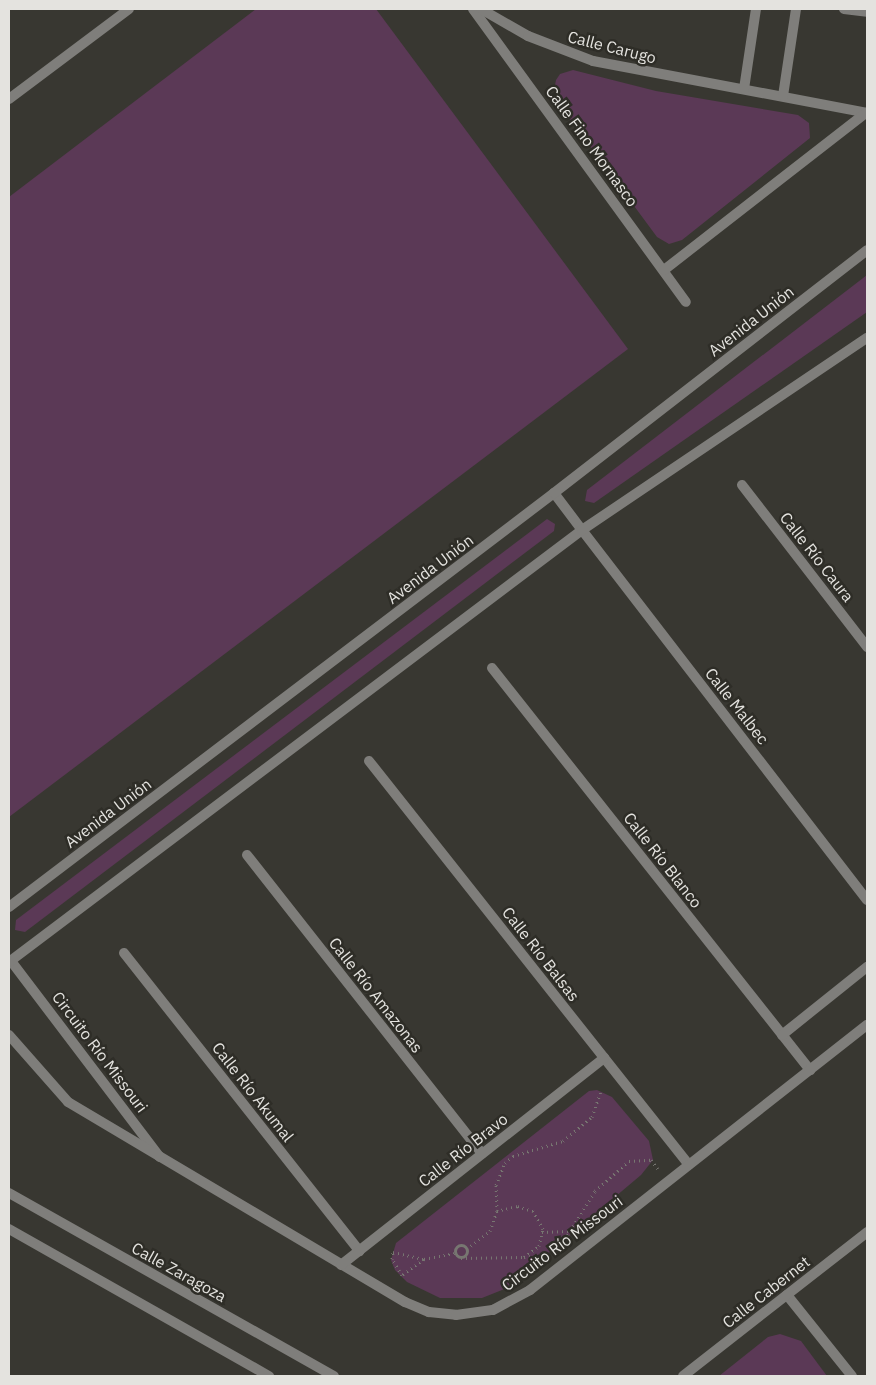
<!DOCTYPE html>
<meta charset="utf-8">
<style>
body{margin:0}
#map{position:relative;width:876px;height:1385px;overflow:hidden;background:#383731;font-family:"IBM Plex Sans",sans-serif}
div>[style]{position:absolute}
.green>*{inset:0;background:#5b3956}
.path>*{height:3px;margin-top:-1.5px;transform-origin:0;background:repeating-linear-gradient(90deg,#777671 0 1px,transparent 0 5px)}
.path>.ring{margin:-1.5px;padding:0;box-sizing:content-box;background:none;border:3px solid #777671;border-radius:50%}
.minor>*{height:10px;margin:-5px;padding:0 5px;transform-origin:5px;border-radius:5px;background:#7f7e7b}
.tertiary>*{height:10px;margin:-5px;padding:0 5px;transform-origin:5px;border-radius:5px;background:#7f7e7b}
span{translate:-50% -50%;white-space:nowrap;text-align:center;line-height:1.15;-webkit-text-stroke:5px #2e2d27;paint-order:stroke}
.street-label{font-size:16px;color:#e4e3df}
.frame{position:absolute;inset:0;border:10px solid #e4e3df;pointer-events:none}
</style>
<div id="map">
<div class="green">
<i style="clip-path:polygon(256px 9px,376px 9px,628px 349px,9px 817px,9px 197px)"></i>
<i style="clip-path:polygon(573px 70px,656px 91px,798px 115px,809px 123px,810px 138px,682px 240px,669px 244px,657px 237px,558px 103px,554px 90px,556px 80px,560px 74px)"></i>
<i style="clip-path:polygon(867px 275px,867px 312px,594px 503px,585px 501px,587px 490px)"></i>
<i style="clip-path:polygon(547px 519px,555px 524px,554px 531px,25px 932px,15px 930px,16px 920px)"></i>
<i style="clip-path:polygon(597px 1090px,612px 1097px,649px 1141px,653px 1160px,641px 1175px,507px 1288px,482px 1298px,440px 1298px,407px 1282px,395px 1270px,391px 1260px,396px 1243px,589px 1091px)"></i>
<i style="clip-path:polygon(780px 1334px,801px 1341px,827px 1376px,719px 1376px,768px 1337px)"></i>
</div>
<div class="path">
<i style="left:542px;top:1232px;width:26px;rotate:-2deg"></i>
<i style="left:565px;top:1239px;width:57px;rotate:-58deg"></i>
<i style="left:595px;top:1191px;width:45px;rotate:-41.4deg"></i>
<i style="left:629px;top:1161px;width:22px;rotate:-3deg"></i>
<i style="left:651px;top:1160px;width:11px;rotate:52deg"></i>
<i class="ring" style="left:455px;top:1245px;width:9px;height:9px"></i>
<i style="left:467px;top:1249px;width:29px;rotate:-38deg"></i>
<i style="left:490px;top:1231px;width:21px;rotate:-71deg"></i>
<i style="left:497px;top:1211px;width:26px;rotate:-92deg"></i>
<i style="left:496px;top:1185px;width:24px;rotate:-68deg"></i>
<i style="left:505px;top:1163px;width:11px;rotate:-41deg"></i>
<i style="left:513px;top:1156px;width:52px;rotate:-16.7deg"></i>
<i style="left:563px;top:1141px;width:38px;rotate:-40deg"></i>
<i style="left:592px;top:1117px;width:28px;rotate:-71deg"></i>
<i style="left:524px;top:1257px;width:20px;rotate:-6deg"></i>
<i style="left:461px;top:1258px;width:63px;rotate:-0.9deg"></i>
<i style="left:524px;top:1257px;width:19px;rotate:-36deg"></i>
<i style="left:539px;top:1246px;width:17px;rotate:-77deg"></i>
<i style="left:543px;top:1229px;width:21px;rotate:-119deg"></i>
<i style="left:533px;top:1211px;width:17px;rotate:-163deg"></i>
<i style="left:517px;top:1206px;width:21px;rotate:166deg"></i>
<i style="left:424px;top:1259px;width:27px;rotate:144deg"></i>
<i style="left:402px;top:1275px;width:19px;rotate:-122deg"></i>
<i style="left:392px;top:1259px;width:7px;rotate:-82deg"></i>
<i style="left:393px;top:1252px;width:32px;rotate:13deg"></i>
<i style="left:424px;top:1259px;width:32px;rotate:-11deg"></i>
</div>
<div class="minor">
<i style="left:473px;top:9px;width:362px;rotate:54deg"></i>
<i style="left:481px;top:9px;width:54px;rotate:29.9deg"></i>
<i style="left:528px;top:36px;width:70px;rotate:21deg"></i>
<i style="left:593px;top:61px;width:279px;rotate:10.7deg"></i>
<i style="left:744px;top:89px;width:81px;rotate:-81.5deg"></i>
<i style="left:783px;top:96px;width:88px;rotate:-81.5deg"></i>
<i style="left:9px;top:99px;width:150px;rotate:-36.9deg"></i>
<i style="left:664px;top:270px;width:256px;rotate:-37.9deg"></i>
<i style="left:742px;top:485px;width:205px;rotate:52.3deg"></i>
<i style="left:582px;top:530px;width:467px;rotate:52.4deg"></i>
<i style="left:492px;top:668px;width:513px;rotate:51.65deg"></i>
<i style="left:369px;top:761px;width:515px;rotate:51.62deg"></i>
<i style="left:247px;top:855px;width:380px;rotate:51.8deg"></i>
<i style="left:124px;top:953px;width:380px;rotate:51.7deg"></i>
<i style="left:11px;top:961px;width:246px;rotate:52.8deg"></i>
<i style="left:9px;top:1035px;width:89px;rotate:48.6deg"></i>
<i style="left:68px;top:1102px;width:392px;rotate:30.7deg"></i>
<i style="left:405px;top:1302px;width:26px;rotate:23deg"></i>
<i style="left:429px;top:1312px;width:27px;rotate:6deg"></i>
<i style="left:456px;top:1315px;width:37px;rotate:-8deg"></i>
<i style="left:493px;top:1310px;width:42px;rotate:-28.4deg"></i>
<i style="left:530px;top:1290px;width:429px;rotate:-38.2deg"></i>
<i style="left:782px;top:1035px;width:109px;rotate:-38.7deg"></i>
<i style="left:341px;top:1265px;width:335px;rotate:-38.2deg"></i>
<i style="left:787px;top:1295px;width:104px;rotate:51.3deg"></i>
<i style="left:683px;top:1376px;width:234px;rotate:-38deg"></i>
</div>
<div class="tertiary">
<i style="left:844px;top:9px;width:23px;rotate:7deg"></i>
<i style="left:554px;top:493px;width:46px;rotate:52.9deg"></i>
<i style="left:9px;top:907px;width:684px;rotate:-37.22deg"></i>
<i style="left:554px;top:493px;width:396px;rotate:-37.8deg"></i>
<i style="left:9px;top:962px;width:718px;rotate:-37.01deg"></i>
<i style="left:582px;top:530px;width:344px;rotate:-34deg"></i>
<i style="left:9px;top:1193px;width:373px;rotate:29.4deg"></i>
<i style="left:9px;top:1229px;width:299px;rotate:29.5deg"></i>
</div>
<div class="street-label">
<span style="left:612px;top:47px;rotate:14deg">Calle Carugo</span>
<span style="left:592px;top:146px;rotate:54deg">Calle Fino Mornasco</span>
<span style="left:751px;top:321px;rotate:-38deg">Avenida Unión</span>
<span style="left:817px;top:557px;rotate:52deg">Calle Río Caura</span>
<span style="left:430px;top:569px;rotate:-37deg">Avenida Unión</span>
<span style="left:737px;top:706px;rotate:52deg">Calle Malbec</span>
<span style="left:108px;top:813px;rotate:-37deg">Avenida Unión</span>
<span style="left:663px;top:860px;rotate:52deg">Calle Río Blanco</span>
<span style="left:541px;top:954px;rotate:52deg">Calle Río Balsas</span>
<span style="left:376px;top:995px;rotate:52deg">Calle Río Amazonas</span>
<span style="left:100px;top:1052px;rotate:53deg">Circuito Río Missouri</span>
<span style="left:253px;top:1092px;rotate:52deg">Calle Río Akumal</span>
<span style="left:463px;top:1150px;rotate:-38deg">Calle Río Bravo</span>
<span style="left:562px;top:1243px;rotate:-37deg">Circuito Río Missouri</span>
<span style="left:179px;top:1272px;rotate:29deg">Calle Zaragoza</span>
<span style="left:766px;top:1292px;rotate:-38deg">Calle Cabernet</span>
</div>
<div class="frame"></div>
</div>
